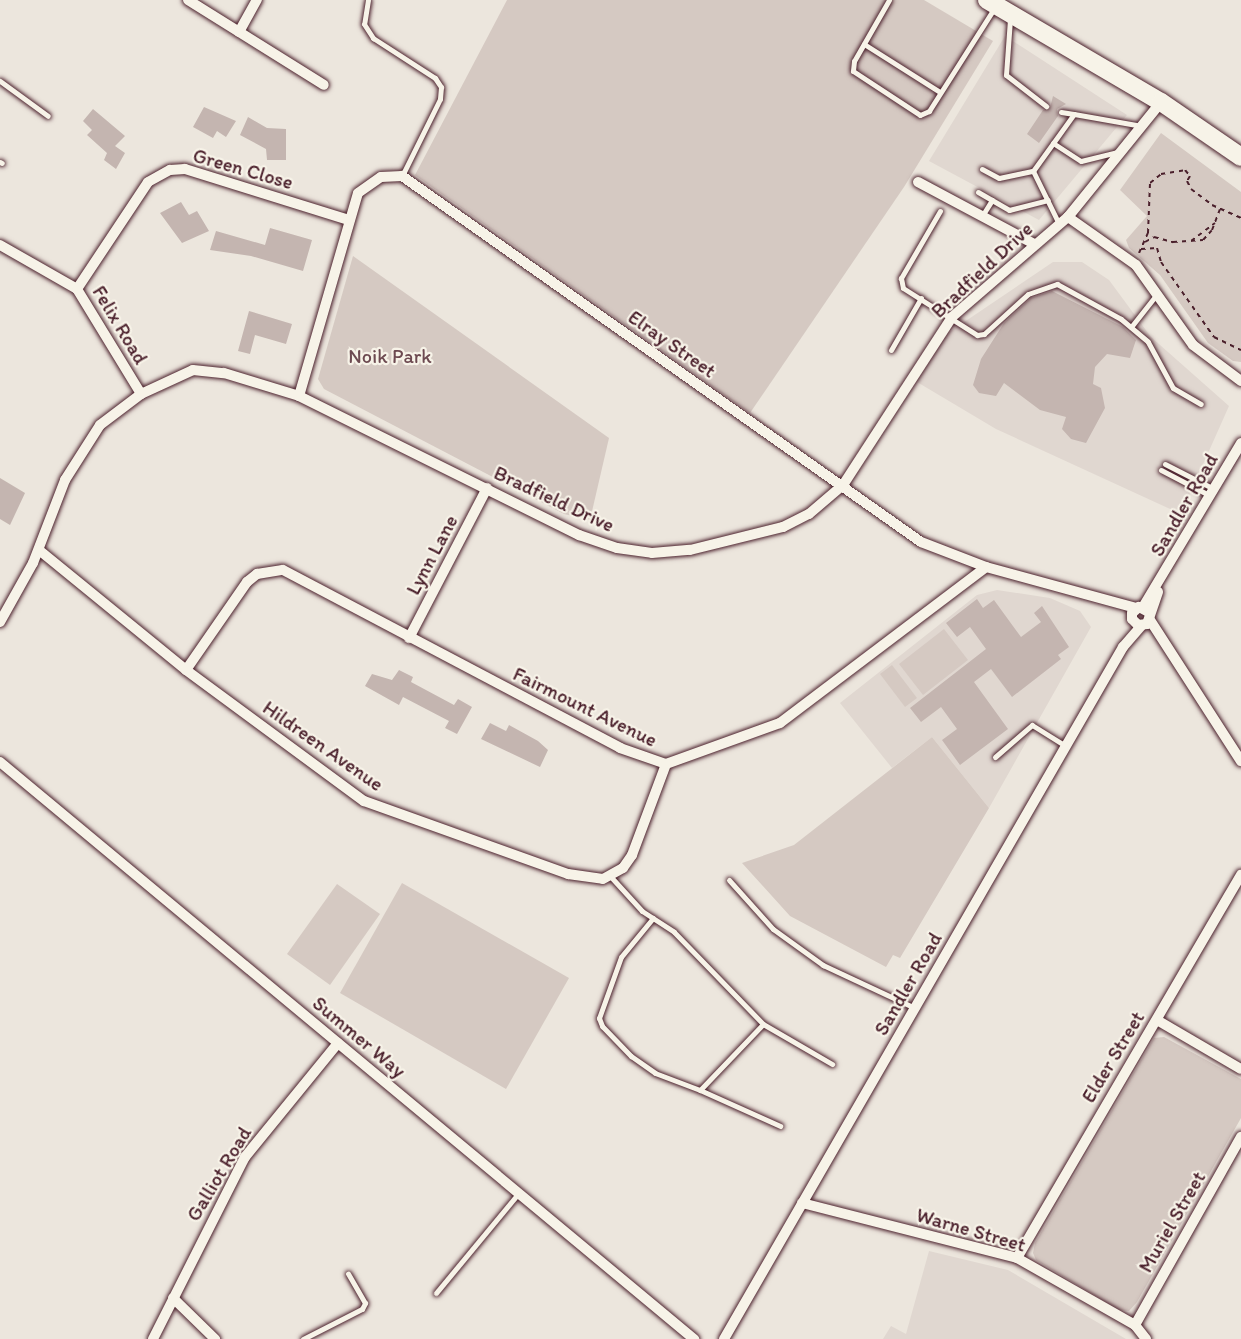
<!DOCTYPE html>
<style>
body{margin:0}
#map{position:relative;width:1241px;height:1339px;overflow:hidden;background:#ece6dd;font-family:Itim,sans-serif}
div>[style]{position:absolute}
.built>*{inset:0;background:#e0d7d0}
.green>*{inset:0;background:#d5c9c2}
.building>*{inset:0;background:#c4b5b0}
.path>*{height:2px;margin-top:-1px;transform-origin:0;background:repeating-linear-gradient(90deg,#4a1f2b 0 4.5px,transparent 0 9px)}
.roads{filter:drop-shadow(0 0 2px #4a1f2b) drop-shadow(0 0 2px #4a1f2b)}
.lane>*{height:5px;margin:-2.5px;padding:0 2.5px;transform-origin:2.5px;border-radius:2.5px;background:#f7f3e8}
.street>*{height:10px;margin:-5px;padding:0 5px;transform-origin:5px;border-radius:5px;background:#f7f3e8}
.primary>*{height:18px;margin:-9px;padding:0 9px;transform-origin:9px;border-radius:9px;background:#f7f3e8}
span{translate:-50% -50%;white-space:nowrap;text-align:center;line-height:1.15;-webkit-text-stroke:4.5px #f7f3e8;paint-order:stroke}
.street-label{font-size:20px;color:#4a1f2b}
.park-label{font-size:20px;color:#6d4a51}
</style>
<div id="map">
<div class="built">
<i style="clip-path:polygon(1005px 36px,1127px 115px,1039px 220px,929px 161px)"></i>
<i style="clip-path:polygon(1053px 262px,1082px 262px,1109px 280px,1151px 337px,1229px 406px,1181px 514px,996px 429px,917px 382px,939px 339px)"></i>
<i style="clip-path:polygon(997px 590px,1050px 598px,1080px 611px,1091px 627px,989px 808px,932px 737px,892px 768px,840px 703px,977px 595px)"></i>
<i style="clip-path:polygon(929px 1251px,1008px 1270px,1126px 1339px,883px 1339px,891px 1326px,906px 1334px)"></i>
</div>
<div class="green">
<i style="clip-path:polygon(507px 0,924px 0,993px 41px,904px 187px,750px 413px,415px 175px)"></i>
<i style="clip-path:polygon(1161px 133px,1241px 192px,1241px 362px,1233px 361px,1208px 343px,1160px 275px,1129px 248px,1126px 240px,1147px 216px,1120px 190px)"></i>
<i style="clip-path:polygon(353px 256px,609px 438px,590px 520px,564px 514px,324px 389px,318px 379px)"></i>
<i style="clip-path:polygon(944px 629px,968px 660px,923px 695px,899px 664px)"></i>
<i style="clip-path:polygon(892px 665px,917px 698px,905px 707px,880px 674px)"></i>
<i style="clip-path:polygon(932px 737px,989px 808px,900px 958px,893px 955px,886px 967px,790px 916px,742px 863px,794px 845px)"></i>
<i style="clip-path:polygon(402px 883px,569px 978px,506px 1089px,340px 993px)"></i>
<i style="clip-path:polygon(337px 884px,380px 914px,330px 985px,287px 954px)"></i>
<i style="clip-path:polygon(1164px 1037px,1241px 1079px,1241px 1118px,1137px 1302px,1129px 1311px,1119px 1310px,1036px 1260px,1033px 1253px,1035px 1243px,1154px 1038px)"></i>
</div>
<div class="building">
<i style="clip-path:polygon(1053px 96px,1066px 104px,1057px 109px,1058px 116px,1039px 143px,1027px 134px,1043px 110px,1050px 108px)"></i>
<i style="clip-path:polygon(204px 107px,236px 121px,226px 137px,217px 131px,213px 138px,193px 127px)"></i>
<i style="clip-path:polygon(93px 109px,125px 136px,115px 146px,125px 153px,116px 169px,104px 160px,107px 153px,87px 135px,92px 130px,83px 121px)"></i>
<i style="clip-path:polygon(248px 117px,267px 128px,286px 129px,286px 160px,267px 160px,266px 149px,240px 135px)"></i>
<i style="clip-path:polygon(181px 202px,189px 215px,197px 211px,209px 231px,182px 243px,160px 213px)"></i>
<i style="clip-path:polygon(270px 228px,312px 240px,303px 271px,251px 256px,210px 250px,216px 231px,265px 245px)"></i>
<i style="clip-path:polygon(1052px 291px,1123px 327px,1136px 340px,1130px 358px,1107px 354px,1095px 367px,1093px 384px,1101px 388px,1105px 408px,1086px 443px,1071px 439px,1062px 429px,1066px 417px,1040px 410px,1004px 383px,996px 396px,979px 393px,973px 385px,981px 359px,1004px 323px,1031px 298px)"></i>
<i style="clip-path:polygon(249px 311px,292px 324px,286px 344px,255px 335px,250px 354px,238px 351px)"></i>
<i style="clip-path:polygon(0 478px,25px 493px,10px 525px,0 519px)"></i>
<i style="clip-path:polygon(977px 599px,983px 608px,994px 600px,1021px 637px,1041px 622px,1034px 613px,1042px 606px,1069px 647px,1058px 655px,1061px 659px,1012px 697px,991px 669px,974px 682px,1008px 729px,960px 765px,942px 740px,957px 729px,941px 707px,921px 722px,910px 708px,986px 649px,970px 627px,957px 637px,946px 623px)"></i>
<i style="clip-path:polygon(399px 670px,413px 677px,411px 682px,454px 705px,458px 699px,472px 707px,457px 734px,445px 728px,449px 721px,403px 697px,399px 705px,365px 686px,372px 674px,392px 680px)"></i>
<i style="clip-path:polygon(490px 723px,506px 731px,509px 725px,538px 741px,548px 750px,540px 767px,481px 739px)"></i>
</div>
<div class="path">
<i style="left:1191px;top:241px;width:30px;rotate:-37deg"></i>
<i style="left:1145px;top:242px;width:10px;rotate:-29deg"></i>
<i style="left:1154px;top:237px;width:20px;rotate:15deg"></i>
<i style="left:1173px;top:242px;width:30px;rotate:-4deg"></i>
<i style="left:1203px;top:240px;width:13px;rotate:-48deg"></i>
<i style="left:1212px;top:230px;width:22px;rotate:-69deg"></i>
<i style="left:1141px;top:249px;width:16px;rotate:-4deg"></i>
<i style="left:1157px;top:248px;width:15px;rotate:74deg"></i>
<i style="left:1161px;top:262px;width:92px;rotate:54.8deg"></i>
<i style="left:1214px;top:337px;width:30px;rotate:26deg"></i>
<i style="left:1139px;top:253px;width:22px;rotate:-66deg"></i>
<i style="left:1148px;top:233px;width:50px;rotate:-87.7deg"></i>
<i style="left:1150px;top:183px;width:14px;rotate:-39deg"></i>
<i style="left:1161px;top:174px;width:24px;rotate:-9deg"></i>
<i style="left:1185px;top:170px;width:8px;rotate:50deg"></i>
<i style="left:1190px;top:176px;width:6px;rotate:121deg"></i>
<i style="left:1187px;top:181px;width:9px;rotate:63deg"></i>
<i style="left:1191px;top:189px;width:26px;rotate:37deg"></i>
<i style="left:1212px;top:205px;width:32px;rotate:24deg"></i>
</div>
<div class="roads">
<div class="lane">
<i style="left:368px;top:0;width:24px;rotate:99deg"></i>
<i style="left:364px;top:24px;width:17px;rotate:57deg"></i>
<i style="left:373px;top:38px;width:74px;rotate:32.8deg"></i>
<i style="left:435px;top:78px;width:11px;rotate:56deg"></i>
<i style="left:441px;top:87px;width:12px;rotate:95deg"></i>
<i style="left:440px;top:99px;width:86px;rotate:116.3deg"></i>
<i style="left:889px;top:0;width:70px;rotate:119.8deg"></i>
<i style="left:854px;top:61px;width:10px;rotate:96deg"></i>
<i style="left:853px;top:71px;width:80px;rotate:33.3deg"></i>
<i style="left:920px;top:115px;width:10px;rotate:-24deg"></i>
<i style="left:929px;top:111px;width:123px;rotate:-57.6deg"></i>
<i style="left:1010px;top:19px;width:56px;rotate:94.1deg"></i>
<i style="left:1006px;top:75px;width:51px;rotate:37.8deg"></i>
<i style="left:864px;top:44px;width:90px;rotate:32.3deg"></i>
<i style="left:0;top:81px;width:59px;rotate:36.1deg"></i>
<i style="left:1061px;top:112px;width:13px;rotate:9deg"></i>
<i style="left:1053px;top:143px;width:33px;rotate:33deg"></i>
<i style="left:1081px;top:161px;width:38px;rotate:-14deg"></i>
<i style="left:0;top:162px;width:2px;rotate:27deg"></i>
<i style="left:982px;top:169px;width:19px;rotate:28deg"></i>
<i style="left:999px;top:178px;width:35px;rotate:-12deg"></i>
<i style="left:978px;top:192px;width:36px;rotate:30deg"></i>
<i style="left:1009px;top:210px;width:40px;rotate:-14.4deg"></i>
<i style="left:940px;top:211px;width:78px;rotate:120.2deg"></i>
<i style="left:901px;top:278px;width:10px;rotate:79deg"></i>
<i style="left:903px;top:288px;width:88px;rotate:32.4deg"></i>
<i style="left:977px;top:335px;width:7px;rotate:-8deg"></i>
<i style="left:984px;top:334px;width:59px;rotate:-42.3deg"></i>
<i style="left:1028px;top:294px;width:31px;rotate:-19deg"></i>
<i style="left:1057px;top:284px;width:73px;rotate:28.7deg"></i>
<i style="left:1121px;top:319px;width:35px;rotate:40deg"></i>
<i style="left:1148px;top:342px;width:52px;rotate:61.5deg"></i>
<i style="left:1173px;top:388px;width:32px;rotate:30deg"></i>
<i style="left:982px;top:216px;width:19px;rotate:-58deg"></i>
<i style="left:1059px;top:224px;width:59px;rotate:-116.1deg"></i>
<i style="left:1033px;top:171px;width:70px;rotate:-54.3deg"></i>
<i style="left:1074px;top:114px;width:69px;rotate:10deg"></i>
<i style="left:1131px;top:327px;width:42px;rotate:-51.8deg"></i>
<i style="left:891px;top:350px;width:60px;rotate:-60deg"></i>
<i style="left:1165px;top:464px;width:55px;rotate:27deg"></i>
<i style="left:1161px;top:470px;width:54px;rotate:27.5deg"></i>
<i style="left:995px;top:757px;width:49px;rotate:-40.9deg"></i>
<i style="left:1032px;top:725px;width:40px;rotate:32deg"></i>
<i style="left:611px;top:877px;width:46px;rotate:47.6deg"></i>
<i style="left:642px;top:911px;width:38px;rotate:33deg"></i>
<i style="left:674px;top:932px;width:128px;rotate:45.9deg"></i>
<i style="left:763px;top:1024px;width:80px;rotate:30.1deg"></i>
<i style="left:729px;top:880px;width:66px;rotate:48.1deg"></i>
<i style="left:773px;top:929px;width:62px;rotate:35.8deg"></i>
<i style="left:823px;top:965px;width:102px;rotate:25.1deg"></i>
<i style="left:653px;top:918px;width:50px;rotate:129.4deg"></i>
<i style="left:621px;top:957px;width:65px;rotate:109.8deg"></i>
<i style="left:599px;top:1018px;width:9px;rotate:69deg"></i>
<i style="left:602px;top:1026px;width:42px;rotate:46deg"></i>
<i style="left:631px;top:1056px;width:29px;rotate:35deg"></i>
<i style="left:655px;top:1073px;width:48px;rotate:20.7deg"></i>
<i style="left:700px;top:1090px;width:91px;rotate:-46.3deg"></i>
<i style="left:700px;top:1090px;width:88px;rotate:24.2deg"></i>
<i style="left:436px;top:1293px;width:129px;rotate:-50.4deg"></i>
<i style="left:303px;top:1339px;width:66px;rotate:-27deg"></i>
<i style="left:362px;top:1309px;width:7px;rotate:-63deg"></i>
<i style="left:365px;top:1303px;width:34px;rotate:-120deg"></i>
</div>
<div class="street">
<i style="left:188px;top:0;width:160px;rotate:32deg"></i>
<i style="left:239px;top:32px;width:37px;rotate:-61deg"></i>
<i style="left:918px;top:182px;width:132px;rotate:28.1deg"></i>
<i style="left:1068px;top:217px;width:83px;rotate:35.2deg"></i>
<i style="left:1136px;top:265px;width:98px;rotate:54.5deg"></i>
<i style="left:1193px;top:345px;width:60px;rotate:36.9deg"></i>
<i style="left:0;top:245px;width:89px;rotate:29.7deg"></i>
<i style="left:77px;top:289px;width:123px;rotate:58.6deg"></i>
<i style="left:77px;top:289px;width:128px;rotate:-56.4deg"></i>
<i style="left:148px;top:182px;width:25px;rotate:-29deg"></i>
<i style="left:170px;top:170px;width:15px;rotate:-4deg"></i>
<i style="left:185px;top:169px;width:172px;rotate:17.3deg"></i>
<i style="left:299px;top:396px;width:211px;rotate:-73.8deg"></i>
<i style="left:358px;top:193px;width:28px;rotate:-35deg"></i>
<i style="left:381px;top:177px;width:21px;rotate:-3deg"></i>
<i style="left:402px;top:176px;width:635px;rotate:35.19deg"></i>
<i style="left:921px;top:542px;width:70px;rotate:21deg"></i>
<i style="left:986px;top:567px;width:156px;rotate:15.3deg"></i>
<i style="left:39px;top:550px;width:190px;rotate:39.2deg"></i>
<i style="left:186px;top:670px;width:221px;rotate:36.4deg"></i>
<i style="left:364px;top:801px;width:217px;rotate:19.7deg"></i>
<i style="left:568px;top:874px;width:35px;rotate:8deg"></i>
<i style="left:603px;top:879px;width:23px;rotate:-29deg"></i>
<i style="left:623px;top:868px;width:16px;rotate:-55deg"></i>
<i style="left:632px;top:855px;width:97px;rotate:-69.5deg"></i>
<i style="left:1143px;top:607px;width:191px;rotate:-59.1deg"></i>
<i style="left:1150px;top:613px;width:13px;rotate:-151deg"></i>
<i style="left:1139px;top:607px;width:9px;rotate:139deg"></i>
<i style="left:1132px;top:613px;width:6px;rotate:90deg"></i>
<i style="left:1132px;top:619px;width:8px;rotate:45deg"></i>
<i style="left:1138px;top:625px;width:9px;rotate:-6deg"></i>
<i style="left:1147px;top:624px;width:34px;rotate:-71deg"></i>
<i style="left:1150px;top:620px;width:168px;rotate:57.2deg"></i>
<i style="left:0;top:622px;width:68px;rotate:-60.8deg"></i>
<i style="left:33px;top:563px;width:89px;rotate:-68.9deg"></i>
<i style="left:65px;top:480px;width:65px;rotate:-57.5deg"></i>
<i style="left:100px;top:425px;width:51px;rotate:-37.1deg"></i>
<i style="left:141px;top:394px;width:57px;rotate:-24.8deg"></i>
<i style="left:193px;top:370px;width:31px;rotate:6deg"></i>
<i style="left:224px;top:373px;width:78px;rotate:17deg"></i>
<i style="left:299px;top:396px;width:313px;rotate:26.4deg"></i>
<i style="left:579px;top:535px;width:40px;rotate:18.9deg"></i>
<i style="left:617px;top:548px;width:35px;rotate:8deg"></i>
<i style="left:652px;top:553px;width:38px;rotate:-5deg"></i>
<i style="left:690px;top:550px;width:96px;rotate:-13.9deg"></i>
<i style="left:783px;top:527px;width:29px;rotate:-27deg"></i>
<i style="left:809px;top:514px;width:45px;rotate:-40.5deg"></i>
<i style="left:843px;top:485px;width:200px;rotate:-57deg"></i>
<i style="left:952px;top:317px;width:153px;rotate:-40.8deg"></i>
<i style="left:1068px;top:217px;width:148px;rotate:-51deg"></i>
<i style="left:409px;top:638px;width:169px;rotate:-62.5deg"></i>
<i style="left:186px;top:670px;width:107px;rotate:-55.3deg"></i>
<i style="left:247px;top:582px;width:13px;rotate:-39deg"></i>
<i style="left:257px;top:574px;width:26px;rotate:-9deg"></i>
<i style="left:283px;top:570px;width:381px;rotate:27.8deg"></i>
<i style="left:620px;top:748px;width:49px;rotate:19.2deg"></i>
<i style="left:666px;top:764px;width:121px;rotate:-19.8deg"></i>
<i style="left:780px;top:723px;width:258px;rotate:-37.1deg"></i>
<i style="left:0;top:762px;width:903px;rotate:39.74deg"></i>
<i style="left:1157px;top:1020px;width:97px;rotate:30.3deg"></i>
<i style="left:802px;top:1203px;width:222px;rotate:14.3deg"></i>
<i style="left:1017px;top:1258px;width:136px;rotate:29.6deg"></i>
<i style="left:1135px;top:1325px;width:18px;rotate:52deg"></i>
<i style="left:1017px;top:1258px;width:444px;rotate:-59.7deg"></i>
<i style="left:173px;top:1298px;width:59px;rotate:44.3deg"></i>
<i style="left:1135px;top:1325px;width:216px;rotate:-60.6deg"></i>
<i style="left:153px;top:1339px;width:204px;rotate:-63.2deg"></i>
<i style="left:245px;top:1157px;width:147px;rotate:-50.8deg"></i>
<i style="left:724px;top:1339px;width:799px;rotate:-60.03deg"></i>
<i style="left:1123px;top:647px;width:28px;rotate:-49deg"></i>
</div>
<div class="primary">
<i style="left:987px;top:0;width:202px;rotate:30.4deg"></i>
<i style="left:1161px;top:102px;width:97px;rotate:34.5deg"></i>
</div>
</div>
<div class="street-label">
<span style="left:243px;top:169px;rotate:16deg">Green Close</span>
<span style="left:982px;top:270px;rotate:-43deg">Bradfield Drive</span>
<span style="left:120px;top:325px;rotate:59deg">Felix Road</span>
<span style="left:672px;top:344px;rotate:35deg">Elray Street</span>
<span style="left:554px;top:499px;rotate:25deg">Bradfield Drive</span>
<span style="left:1184px;top:505px;rotate:-60deg">Sandler Road</span>
<span style="left:432px;top:555px;rotate:-62deg">Lynn Lane</span>
<span style="left:585px;top:707px;rotate:26deg">Fairmount Avenue</span>
<span style="left:323px;top:746px;rotate:35deg">Hildreen Avenue</span>
<span style="left:908px;top:984px;rotate:-60deg">Sandler Road</span>
<span style="left:359px;top:1037px;rotate:40deg">Summer Way</span>
<span style="left:1113px;top:1057px;rotate:-59deg">Elder Street</span>
<span style="left:219px;top:1174px;rotate:-59deg">Galliot Road</span>
<span style="left:1172px;top:1222px;rotate:-60deg">Muriel Street</span>
<span style="left:971px;top:1230px;rotate:16deg">Warne Street</span>
</div>
<div class="park-label">
<span style="left:390px;top:356px">Noik Park</span>
</div>
</div>
